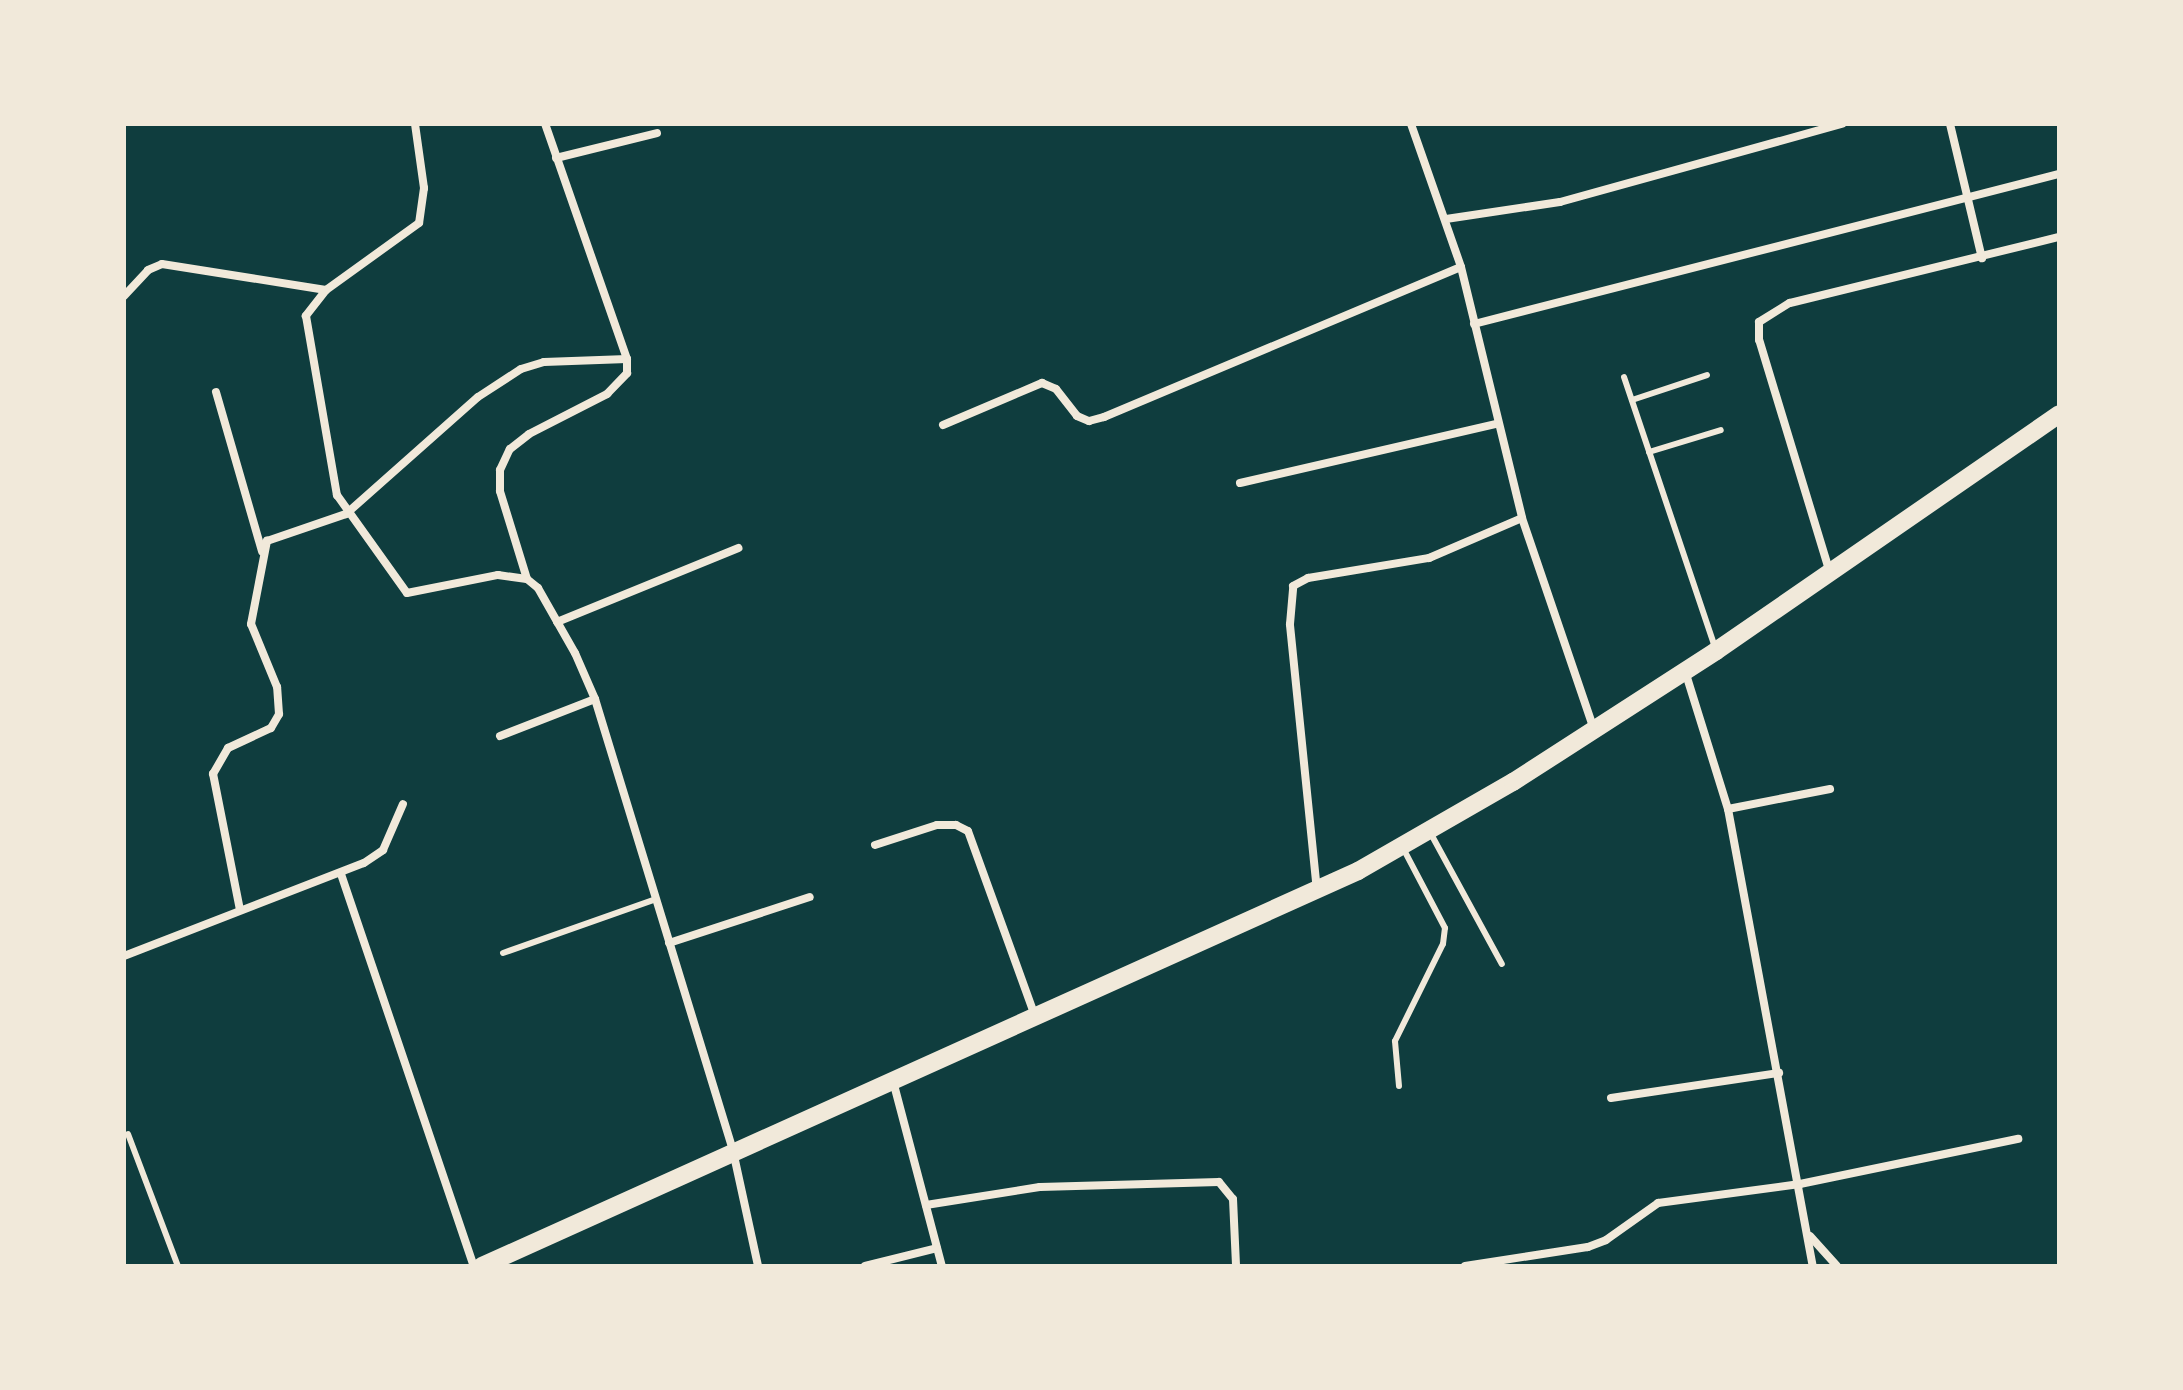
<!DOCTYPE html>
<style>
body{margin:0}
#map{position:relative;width:2183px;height:1390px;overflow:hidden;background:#0f3d3e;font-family:Merriweather,serif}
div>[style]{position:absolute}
.service>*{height:6px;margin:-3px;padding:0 3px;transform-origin:3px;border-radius:3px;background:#f1e9da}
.minor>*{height:8px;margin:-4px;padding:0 4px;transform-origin:4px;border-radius:4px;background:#f1e9da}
.trunk>*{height:18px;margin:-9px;padding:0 9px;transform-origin:9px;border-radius:9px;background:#f1e9da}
span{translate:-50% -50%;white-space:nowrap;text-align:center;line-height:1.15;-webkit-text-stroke:6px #f1e9da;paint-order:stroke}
.frame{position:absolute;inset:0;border:126px solid #f1e9da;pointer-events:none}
</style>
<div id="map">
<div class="service">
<i style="left:1624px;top:377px;width:286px;rotate:71.4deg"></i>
<i style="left:1632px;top:400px;width:79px;rotate:-18.4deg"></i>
<i style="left:1649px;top:452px;width:75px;rotate:-17deg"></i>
<i style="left:1431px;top:834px;width:148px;rotate:61.4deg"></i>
<i style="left:503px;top:953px;width:162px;rotate:-19.4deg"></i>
<i style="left:1399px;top:1086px;width:45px;rotate:-95.1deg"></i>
<i style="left:1395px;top:1041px;width:108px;rotate:-63.7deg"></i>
<i style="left:1443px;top:944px;width:16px;rotate:-83deg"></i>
<i style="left:1445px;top:928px;width:88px;rotate:-117.7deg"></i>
<i style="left:128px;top:1134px;width:141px;rotate:69.3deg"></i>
</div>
<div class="minor">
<i style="left:415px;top:124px;width:65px;rotate:82deg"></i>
<i style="left:424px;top:188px;width:35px;rotate:98deg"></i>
<i style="left:419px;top:223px;width:115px;rotate:144.2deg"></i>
<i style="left:326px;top:290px;width:33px;rotate:128deg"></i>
<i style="left:306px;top:316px;width:182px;rotate:80.2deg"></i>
<i style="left:337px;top:495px;width:120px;rotate:54.5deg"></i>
<i style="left:407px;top:593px;width:93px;rotate:-11.2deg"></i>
<i style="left:498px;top:575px;width:29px;rotate:8deg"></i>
<i style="left:527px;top:579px;width:14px;rotate:39deg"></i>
<i style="left:538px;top:588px;width:75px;rotate:60.4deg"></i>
<i style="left:575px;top:653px;width:50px;rotate:66.5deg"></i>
<i style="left:595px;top:699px;width:473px;rotate:73deg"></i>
<i style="left:733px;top:1151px;width:118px;rotate:77.7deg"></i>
<i style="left:1411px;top:124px;width:151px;rotate:70.7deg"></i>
<i style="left:1461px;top:267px;width:258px;rotate:76.3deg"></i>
<i style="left:1522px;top:518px;width:223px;rotate:71.2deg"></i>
<i style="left:1950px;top:124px;width:138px;rotate:76.6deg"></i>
<i style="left:556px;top:158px;width:104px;rotate:-13.9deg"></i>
<i style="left:1446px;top:219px;width:115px;rotate:-8.5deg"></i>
<i style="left:1560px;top:202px;width:293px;rotate:-15.5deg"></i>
<i style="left:124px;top:296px;width:35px;rotate:-47deg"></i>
<i style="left:148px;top:270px;width:15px;rotate:-23deg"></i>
<i style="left:162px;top:264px;width:166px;rotate:9deg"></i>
<i style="left:1474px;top:324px;width:604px;rotate:-14.38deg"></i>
<i style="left:216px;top:392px;width:166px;rotate:73.9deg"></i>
<i style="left:943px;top:425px;width:108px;rotate:-23deg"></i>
<i style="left:1042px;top:383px;width:15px;rotate:23deg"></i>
<i style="left:1056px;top:389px;width:34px;rotate:52deg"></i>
<i style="left:1077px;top:416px;width:13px;rotate:23deg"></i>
<i style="left:1089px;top:421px;width:16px;rotate:-15deg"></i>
<i style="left:1104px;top:417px;width:387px;rotate:-22.8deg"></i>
<i style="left:1240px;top:483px;width:263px;rotate:-13deg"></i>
<i style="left:1830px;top:573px;width:244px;rotate:-106.9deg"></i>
<i style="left:1759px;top:340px;width:18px;rotate:-90deg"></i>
<i style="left:1759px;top:322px;width:36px;rotate:-32deg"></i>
<i style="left:1790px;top:303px;width:277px;rotate:-13.8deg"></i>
<i style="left:527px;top:579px;width:92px;rotate:-107.1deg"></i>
<i style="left:500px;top:491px;width:21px;rotate:-90deg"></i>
<i style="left:500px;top:470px;width:23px;rotate:-65deg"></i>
<i style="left:510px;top:449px;width:24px;rotate:-38deg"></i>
<i style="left:529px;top:434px;width:88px;rotate:-27.1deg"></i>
<i style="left:607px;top:394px;width:29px;rotate:-46deg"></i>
<i style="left:627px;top:373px;width:14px;rotate:-90deg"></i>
<i style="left:627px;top:359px;width:249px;rotate:-109.2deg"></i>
<i style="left:557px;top:622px;width:196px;rotate:-22.2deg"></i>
<i style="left:1685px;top:671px;width:145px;rotate:72.7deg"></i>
<i style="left:1728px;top:809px;width:465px;rotate:79.5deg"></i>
<i style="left:500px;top:736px;width:102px;rotate:-21.3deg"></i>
<i style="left:1728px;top:809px;width:104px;rotate:-11.1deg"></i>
<i style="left:875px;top:845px;width:65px;rotate:-17.9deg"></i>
<i style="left:937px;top:825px;width:19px"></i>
<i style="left:956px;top:825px;width:13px;rotate:27deg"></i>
<i style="left:968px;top:831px;width:197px;rotate:70.1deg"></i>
<i style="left:341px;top:874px;width:414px;rotate:71.3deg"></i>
<i style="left:1317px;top:891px;width:268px;rotate:-95.8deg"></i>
<i style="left:1290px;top:624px;width:38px;rotate:-85deg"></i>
<i style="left:1293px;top:586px;width:17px;rotate:-28deg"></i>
<i style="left:1308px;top:578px;width:123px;rotate:-9.4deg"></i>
<i style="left:1429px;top:558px;width:101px;rotate:-23.3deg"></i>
<i style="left:240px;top:910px;width:139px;rotate:-101.2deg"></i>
<i style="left:213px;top:774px;width:30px;rotate:-60deg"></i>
<i style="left:228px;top:748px;width:47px;rotate:-24.9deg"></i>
<i style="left:271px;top:728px;width:16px;rotate:-60deg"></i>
<i style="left:279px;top:714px;width:27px;rotate:-94deg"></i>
<i style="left:277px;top:687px;width:68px;rotate:-112.4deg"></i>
<i style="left:251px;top:624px;width:85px;rotate:-79.1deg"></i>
<i style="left:267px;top:541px;width:83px;rotate:-18.9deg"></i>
<i style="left:346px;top:514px;width:176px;rotate:-41.6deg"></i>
<i style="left:478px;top:397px;width:51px;rotate:-33.1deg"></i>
<i style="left:521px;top:369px;width:24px;rotate:-17deg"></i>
<i style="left:544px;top:362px;width:83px;rotate:-2.1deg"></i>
<i style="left:669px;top:943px;width:148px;rotate:-18.1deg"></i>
<i style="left:124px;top:956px;width:257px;rotate:-21.2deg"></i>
<i style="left:364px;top:863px;width:23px;rotate:-34deg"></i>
<i style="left:383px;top:850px;width:50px;rotate:-66.5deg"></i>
<i style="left:893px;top:1081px;width:191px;rotate:75.2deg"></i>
<i style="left:1611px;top:1098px;width:170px;rotate:-8.5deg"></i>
<i style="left:926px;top:1205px;width:115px;rotate:-9deg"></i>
<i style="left:1040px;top:1187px;width:179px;rotate:-1.6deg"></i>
<i style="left:1219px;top:1182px;width:22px;rotate:51deg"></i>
<i style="left:1233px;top:1199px;width:67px;rotate:87.4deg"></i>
<i style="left:1810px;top:1236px;width:40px;rotate:48deg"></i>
<i style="left:865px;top:1266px;width:74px;rotate:-14deg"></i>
<i style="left:1465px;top:1266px;width:124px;rotate:-8.8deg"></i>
<i style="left:1588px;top:1247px;width:19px;rotate:-21deg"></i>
<i style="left:1606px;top:1240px;width:64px;rotate:-35.4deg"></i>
<i style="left:1658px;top:1203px;width:143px;rotate:-7.6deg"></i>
<i style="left:1800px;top:1184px;width:223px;rotate:-11.7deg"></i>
</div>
<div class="trunk">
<i style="left:482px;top:1266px;width:961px;rotate:-24.27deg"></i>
<i style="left:1358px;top:871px;width:179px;rotate:-29.9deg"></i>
<i style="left:1513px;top:782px;width:242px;rotate:-32.8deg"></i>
<i style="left:1716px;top:651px;width:417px;rotate:-34.6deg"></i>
</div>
<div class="frame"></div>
</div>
